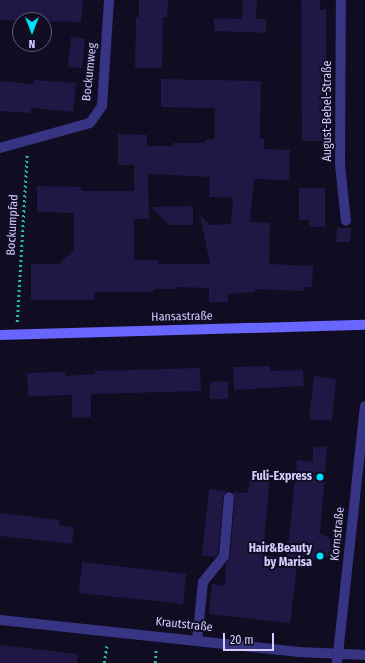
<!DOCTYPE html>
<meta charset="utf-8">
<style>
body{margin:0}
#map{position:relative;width:365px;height:663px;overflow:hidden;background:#100c22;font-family:"Fira Sans Condensed",sans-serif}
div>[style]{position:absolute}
.building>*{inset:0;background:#201745}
.path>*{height:2.5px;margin-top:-1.25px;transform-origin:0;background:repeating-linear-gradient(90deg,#27bab1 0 2px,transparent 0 5px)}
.lane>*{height:10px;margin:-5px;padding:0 5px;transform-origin:5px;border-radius:5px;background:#383484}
.street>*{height:10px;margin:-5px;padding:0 5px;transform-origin:5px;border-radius:5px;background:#383484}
.secondary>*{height:10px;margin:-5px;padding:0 5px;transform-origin:5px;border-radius:5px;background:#6965ff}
.dots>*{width:11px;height:11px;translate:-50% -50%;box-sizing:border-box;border:2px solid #100c22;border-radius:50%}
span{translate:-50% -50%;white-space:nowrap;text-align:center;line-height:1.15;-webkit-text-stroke:4px #100c22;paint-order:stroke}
.street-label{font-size:12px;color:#d3ceff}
.poi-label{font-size:12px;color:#d3ceff;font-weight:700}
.right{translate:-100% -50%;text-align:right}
.north{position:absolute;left:12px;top:12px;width:40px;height:40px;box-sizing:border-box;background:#100c22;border:1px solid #5e5a7a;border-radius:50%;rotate:180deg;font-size:11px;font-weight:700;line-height:16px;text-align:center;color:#d3ceff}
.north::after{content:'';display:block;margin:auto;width:14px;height:18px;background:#00dff9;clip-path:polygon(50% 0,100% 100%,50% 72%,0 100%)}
.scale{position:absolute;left:223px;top:633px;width:51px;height:18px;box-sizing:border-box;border:2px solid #d3ceff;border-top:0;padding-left:5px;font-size:12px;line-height:14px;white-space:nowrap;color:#d3ceff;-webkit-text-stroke:3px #100c22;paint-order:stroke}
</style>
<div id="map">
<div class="building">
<i style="clip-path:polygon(0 0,83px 0,81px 22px,0 20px)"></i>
<i style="clip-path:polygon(139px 0,168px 0,167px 17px,163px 17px,162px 68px,135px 68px,136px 17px,139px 17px)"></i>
<i style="clip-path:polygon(243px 0,257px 0,256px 19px,266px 19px,266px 33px,214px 31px,214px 18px,242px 19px)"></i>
<i style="clip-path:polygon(301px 0,320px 0,320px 10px,326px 10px,326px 141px,302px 141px)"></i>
<i style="clip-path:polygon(71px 37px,85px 39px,82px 68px,68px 67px)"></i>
<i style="clip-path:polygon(evenodd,161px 79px,261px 81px,260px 139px,264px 139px,264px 149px,290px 150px,289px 180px,254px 179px,250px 222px,270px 223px,269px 264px,313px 266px,312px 287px,304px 287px,304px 291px,255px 289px,255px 292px,228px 294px,228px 302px,209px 302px,209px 288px,176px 287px,176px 289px,154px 289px,153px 292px,95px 292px,94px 300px,31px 300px,31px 264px,59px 264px,74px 250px,74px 213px,37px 212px,37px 186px,81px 187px,82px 191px,134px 191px,134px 165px,118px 165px,118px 134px,147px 135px,147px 146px,173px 146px,173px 143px,205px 143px,205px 140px,214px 139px,215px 108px,161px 107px,161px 79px,148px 174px,210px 177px,209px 197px,233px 198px,231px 224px,210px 225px,200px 215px,210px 264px,158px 264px,158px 260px,134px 260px,134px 219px,149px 219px,148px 174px)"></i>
<i style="clip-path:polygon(34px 80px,76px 83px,73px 112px,31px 108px,31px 113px,0 111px,0 81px,33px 84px)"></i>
<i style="clip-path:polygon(299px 188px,325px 188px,325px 227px,309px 227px,309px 220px,299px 220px)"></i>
<i style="clip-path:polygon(193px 206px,193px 225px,169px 225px,151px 207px)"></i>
<i style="clip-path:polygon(337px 228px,351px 228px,350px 242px,336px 242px)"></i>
<i style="clip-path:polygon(270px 366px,270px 371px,303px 370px,304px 386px,234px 390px,233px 367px)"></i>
<i style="clip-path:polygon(200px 368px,201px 391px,91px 394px,91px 417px,72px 418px,72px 395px,28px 396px,27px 373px,65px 372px,65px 376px,95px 374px,95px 371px)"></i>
<i style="clip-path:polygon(314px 376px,336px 379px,332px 421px,309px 419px)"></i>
<i style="clip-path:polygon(228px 381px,228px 399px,210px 399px,210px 382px)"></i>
<i style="clip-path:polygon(327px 446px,320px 533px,330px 538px,330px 554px,320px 561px,298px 559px,290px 623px,209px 614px,212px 584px,225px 586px,226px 564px,230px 557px,235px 498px,233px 492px,248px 493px,250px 479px,257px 480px,257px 474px,270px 475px,263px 555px,287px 558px,297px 460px,313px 462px,313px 447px)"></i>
<i style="clip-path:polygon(209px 489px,227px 491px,223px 496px,218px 553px,215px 557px,202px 555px)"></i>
<i style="clip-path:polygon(0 513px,59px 520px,59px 525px,74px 527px,72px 544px,0 536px)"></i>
<i style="clip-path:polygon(82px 562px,186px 574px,183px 604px,79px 593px)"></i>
<i style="clip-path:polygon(0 645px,78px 654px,77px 663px,0 663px)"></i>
</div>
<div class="path">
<i style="left:17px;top:322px;width:169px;rotate:-86.6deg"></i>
<i style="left:104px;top:663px;width:18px;rotate:-81deg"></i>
<i style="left:155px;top:663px;width:13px;rotate:-86deg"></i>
</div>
<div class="lane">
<i style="left:340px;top:165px;width:56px;rotate:83.9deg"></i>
<i style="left:197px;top:640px;width:58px;rotate:-84.1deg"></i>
<i style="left:203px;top:582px;width:33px;rotate:-51deg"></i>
<i style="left:224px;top:556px;width:59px;rotate:-85.2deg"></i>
</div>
<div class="street">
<i style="left:0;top:148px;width:93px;rotate:-15.5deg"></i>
<i style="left:90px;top:123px;width:21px;rotate:-55deg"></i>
<i style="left:102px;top:106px;width:106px;rotate:-86.2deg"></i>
<i style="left:340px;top:165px;width:165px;rotate:-89.7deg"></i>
<i style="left:0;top:620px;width:301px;rotate:6.1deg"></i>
<i style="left:299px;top:652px;width:66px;rotate:2.6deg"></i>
<i style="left:337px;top:663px;width:258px;rotate:-83.8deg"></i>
</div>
<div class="secondary">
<i style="left:0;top:335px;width:365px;rotate:-1.6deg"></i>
</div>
<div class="dots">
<i style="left:320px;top:477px;background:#00dff9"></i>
<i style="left:320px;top:556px;background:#00dff9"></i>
</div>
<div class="street-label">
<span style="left:90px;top:72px;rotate:-84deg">Bockumweg</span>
<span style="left:328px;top:111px;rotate:-90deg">August-Bebel-Straße</span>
<span style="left:13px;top:225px;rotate:-87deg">Bockumpfad</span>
<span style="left:182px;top:317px;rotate:-1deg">Hansastraße</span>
<span style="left:338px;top:534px;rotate:-84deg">Kornstraße</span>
<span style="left:184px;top:625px;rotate:6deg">Krautstraße</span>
</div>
<div class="poi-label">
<span class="right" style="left:312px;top:477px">Fuli-Express</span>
<span class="right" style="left:312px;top:556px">Hair&amp;Beauty<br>by Marisa</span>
</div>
<div class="north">N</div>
<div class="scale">20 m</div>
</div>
